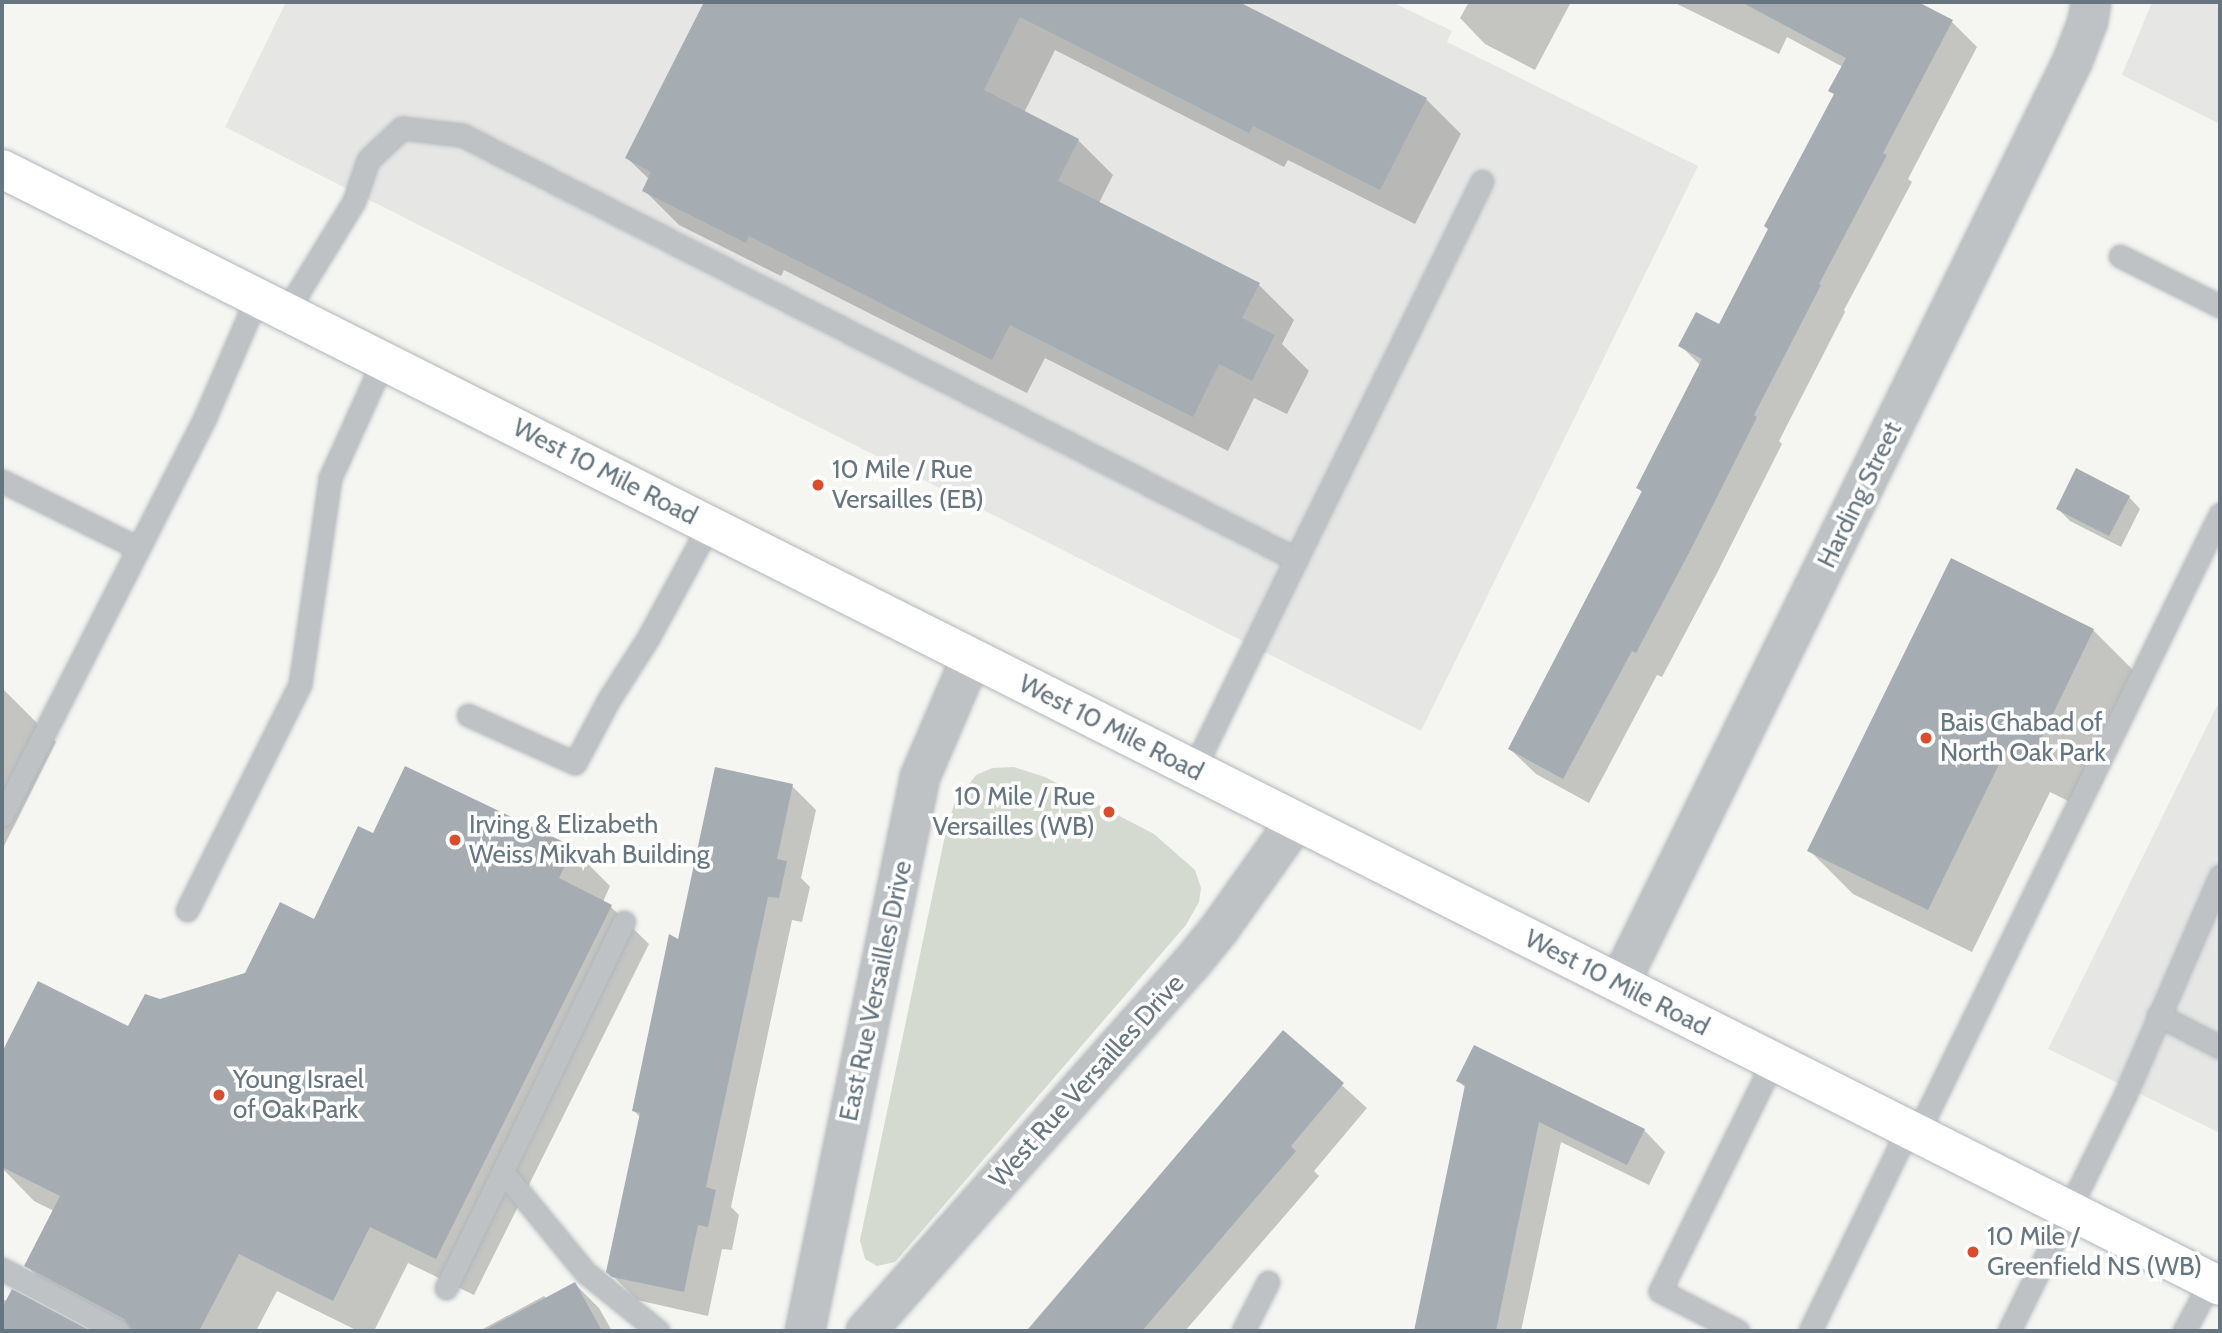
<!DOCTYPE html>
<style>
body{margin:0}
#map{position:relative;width:2222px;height:1333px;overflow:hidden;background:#f5f5f2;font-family:Cabin,sans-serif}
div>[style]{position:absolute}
.built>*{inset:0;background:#e6e6e5}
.green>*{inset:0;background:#d5dad1}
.shadow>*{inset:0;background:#0003}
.building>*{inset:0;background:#a6adb2}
.roads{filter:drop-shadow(0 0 2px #b1b6ba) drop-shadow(0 0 2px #b1b6ba)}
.service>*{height:21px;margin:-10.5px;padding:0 10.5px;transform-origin:10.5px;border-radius:10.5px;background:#bec2c5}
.minor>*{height:38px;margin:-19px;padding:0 19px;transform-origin:19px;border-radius:19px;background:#bec2c5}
.secondary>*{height:38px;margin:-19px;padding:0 19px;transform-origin:19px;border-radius:19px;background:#fff}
.dots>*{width:19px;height:19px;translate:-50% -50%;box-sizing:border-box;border:4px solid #fff;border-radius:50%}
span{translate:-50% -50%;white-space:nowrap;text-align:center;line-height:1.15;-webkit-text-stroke:7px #fff;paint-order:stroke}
.poi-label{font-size:26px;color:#667681}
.left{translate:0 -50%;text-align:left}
.right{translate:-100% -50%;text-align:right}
.street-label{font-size:26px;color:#667681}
.frame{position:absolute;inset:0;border:4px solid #667681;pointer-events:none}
</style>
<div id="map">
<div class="built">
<i style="clip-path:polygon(286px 2px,1392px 2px,1452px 31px,1447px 42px,1698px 166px,1421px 731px,225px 127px)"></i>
<i style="clip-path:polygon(2152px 2px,2220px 2px,2220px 124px,2122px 75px)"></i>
<i style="clip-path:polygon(2220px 700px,2220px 1133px,2048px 1049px)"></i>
</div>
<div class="green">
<i style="clip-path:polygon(1014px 767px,1045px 777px,1154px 834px,1195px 870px,1201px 888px,1199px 902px,1186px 925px,895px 1262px,877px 1266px,865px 1259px,860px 1240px,947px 826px,954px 805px,976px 775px,992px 768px)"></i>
</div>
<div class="shadow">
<i style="clip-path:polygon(706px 2px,823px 2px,869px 25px,881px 2px,1235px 2px,1426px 99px,1461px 134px,1415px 224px,1288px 160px,1284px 167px,1055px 50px,1024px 113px,1078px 140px,1113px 175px,1099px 203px,1259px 285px,1294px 320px,1282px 344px,1309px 371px,1287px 414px,1254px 398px,1228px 451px,1045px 358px,1027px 393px,784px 270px,781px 276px,679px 225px,644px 190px,650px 180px,627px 158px)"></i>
<i style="clip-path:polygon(1469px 2px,1571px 2px,1535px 70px,1485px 44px,1460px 18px)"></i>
<i style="clip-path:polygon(1673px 2px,1914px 2px,1952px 22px,1977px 47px,1908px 179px,1912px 182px,1844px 310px,1845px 312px,1779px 441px,1782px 444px,1717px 573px,1662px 677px,1657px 675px,1589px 803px,1536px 774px,1510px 749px,1643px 493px,1638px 488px,1701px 366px,1680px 345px,1720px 326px,1835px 95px,1830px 90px,1843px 67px,1787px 37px,1779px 54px)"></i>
<i style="clip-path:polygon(2129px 497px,2140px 509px,2121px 547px,2070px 521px,2058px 509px)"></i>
<i style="clip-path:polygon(1952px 561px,2093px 630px,2137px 674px,2074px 804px,2050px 792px,1972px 952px,1853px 894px,1809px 850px)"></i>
<i style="clip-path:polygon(2px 688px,56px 742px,2px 850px)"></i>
<i style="clip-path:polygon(792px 786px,816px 810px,801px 878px,810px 887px,802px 922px,792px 920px,731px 1207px,739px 1215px,732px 1250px,722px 1249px,708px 1316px,637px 1300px,608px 1271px,641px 1118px,633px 1110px,679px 941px)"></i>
<i style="clip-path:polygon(374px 835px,573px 849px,610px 886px,603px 902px,611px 907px,649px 944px,474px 1295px,408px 1263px,374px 1331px,358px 1331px,277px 1291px,256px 1331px,185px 1331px,155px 1316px,146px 1331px,116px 1331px,63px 1303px,26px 1265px,54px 1211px,34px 1201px,2px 1168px,2px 1056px,38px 983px,129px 1029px,160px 1001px,246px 974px,315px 922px)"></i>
<i style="clip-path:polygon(1283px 1032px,1367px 1108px,1314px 1171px,1319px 1176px,1185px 1331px,1026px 1331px)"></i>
<i style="clip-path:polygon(1458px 1081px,1644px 1130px,1665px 1152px,1649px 1185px,1561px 1142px,1521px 1331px,1416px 1331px,1466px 1088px)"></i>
<i style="clip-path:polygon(575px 1284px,599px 1308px,612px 1331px,479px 1331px,544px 1296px,547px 1299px)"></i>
<i style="clip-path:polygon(12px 1291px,87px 1331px,2px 1331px,2px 1299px,7px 1301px)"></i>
</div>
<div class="building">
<i style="clip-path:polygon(704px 2px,1239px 2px,1427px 98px,1380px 190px,1253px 126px,1249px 133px,1020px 17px,984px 90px,1079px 139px,1058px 181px,1260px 283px,1242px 318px,1275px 335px,1252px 381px,1219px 364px,1193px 417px,1010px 325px,992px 360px,749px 236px,746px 243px,642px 191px,651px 172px,625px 158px)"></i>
<i style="clip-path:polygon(1741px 2px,1918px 2px,1953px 20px,1883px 153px,1887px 155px,1819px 284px,1821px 285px,1754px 415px,1757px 417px,1692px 547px,1636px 653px,1632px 651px,1563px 779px,1508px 749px,1642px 491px,1636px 488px,1702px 359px,1678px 346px,1696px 312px,1719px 324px,1768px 229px,1764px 226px,1834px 94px,1828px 91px,1846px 58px)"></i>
<i style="clip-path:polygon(2076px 468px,2130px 496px,2109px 536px,2056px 509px)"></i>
<i style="clip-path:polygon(1951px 558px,2094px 629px,2030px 761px,2006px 750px,1928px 910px,1807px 851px)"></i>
<i style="clip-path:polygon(405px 766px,574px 847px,559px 878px,612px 905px,436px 1259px,370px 1227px,333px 1301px,239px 1254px,199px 1331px,131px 1331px,124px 1319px,24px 1266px,60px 1196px,2px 1167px,2px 1052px,38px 981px,128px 1026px,145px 994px,160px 999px,245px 973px,280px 902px,314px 919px,358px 826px,373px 833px)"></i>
<i style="clip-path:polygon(715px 767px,793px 784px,777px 859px,787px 861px,779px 898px,768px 897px,706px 1187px,716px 1190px,708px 1227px,698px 1225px,684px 1292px,612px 1277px,606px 1272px,640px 1113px,632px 1111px,669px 934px,678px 939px)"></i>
<i style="clip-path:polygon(1283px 1030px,1344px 1083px,1291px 1146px,1296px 1151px,1142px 1331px,1027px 1331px)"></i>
<i style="clip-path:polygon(1474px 1045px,1645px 1129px,1627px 1165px,1539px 1122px,1496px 1331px,1414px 1331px,1465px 1085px,1456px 1081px)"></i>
<i style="clip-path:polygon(575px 1282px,602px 1331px,483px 1331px)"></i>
<i style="clip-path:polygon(12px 1289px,91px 1331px,2px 1331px,2px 1308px)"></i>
</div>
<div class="roads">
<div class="service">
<i style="left:2120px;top:256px;width:112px;rotate:26.6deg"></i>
<i style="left:286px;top:312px;width:130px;rotate:-58.5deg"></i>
<i style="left:354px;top:201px;width:43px;rotate:-71.1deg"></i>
<i style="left:368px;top:160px;width:47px;rotate:-43.3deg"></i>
<i style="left:402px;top:128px;width:60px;rotate:6.7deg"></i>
<i style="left:462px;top:135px;width:936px;rotate:26.95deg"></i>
<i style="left:1296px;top:559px;width:235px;rotate:116deg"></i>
<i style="left:2px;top:481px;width:152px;rotate:26.2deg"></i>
<i style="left:1296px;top:559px;width:421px;rotate:-63.8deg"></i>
<i style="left:468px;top:715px;width:117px;rotate:24.2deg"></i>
<i style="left:575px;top:763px;width:72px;rotate:-62deg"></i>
<i style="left:609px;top:699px;width:72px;rotate:-57.4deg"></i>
<i style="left:648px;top:638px;width:130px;rotate:-61.5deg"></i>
<i style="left:2px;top:816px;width:450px;rotate:-63deg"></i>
<i style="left:206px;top:415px;width:129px;rotate:-66.6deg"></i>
<i style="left:187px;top:910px;width:253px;rotate:-63.4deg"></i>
<i style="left:300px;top:684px;width:208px;rotate:-81.7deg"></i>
<i style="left:330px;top:478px;width:128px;rotate:-65.6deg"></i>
<i style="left:2158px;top:1015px;width:70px;rotate:27.3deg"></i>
<i style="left:1917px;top:1134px;width:690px;rotate:-63.95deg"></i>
<i style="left:503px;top:1172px;width:129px;rotate:50.6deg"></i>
<i style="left:585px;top:1272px;width:94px;rotate:38.9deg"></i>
<i style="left:2px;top:1269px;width:132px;rotate:28.1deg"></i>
<i style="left:446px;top:1288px;width:407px;rotate:-64.1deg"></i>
<i style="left:1243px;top:1331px;width:55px;rotate:-63deg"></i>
<i style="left:1738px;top:1331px;width:88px;rotate:-152.9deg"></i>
<i style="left:1660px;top:1291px;width:256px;rotate:-63.8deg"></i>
<i style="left:1810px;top:1331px;width:225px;rotate:-64.1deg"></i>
<i style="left:2009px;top:1331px;width:263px;rotate:-63.8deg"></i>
<i style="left:2125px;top:1095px;width:239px;rotate:-66.5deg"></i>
<i style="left:2184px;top:1331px;width:57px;rotate:-61.6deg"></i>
</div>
<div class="minor">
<i style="left:1619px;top:984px;width:1030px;rotate:-63.83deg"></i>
<i style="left:2073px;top:60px;width:42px;rotate:-69deg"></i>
<i style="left:2088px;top:21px;width:19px;rotate:-81deg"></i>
<i style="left:805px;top:1331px;width:566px;rotate:-78.27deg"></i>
<i style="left:920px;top:777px;width:129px;rotate:-66.8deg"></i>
<i style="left:866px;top:1331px;width:490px;rotate:-48.5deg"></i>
<i style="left:1191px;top:964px;width:46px;rotate:-51.1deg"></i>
<i style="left:1220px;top:928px;width:131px;rotate:-54.6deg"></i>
</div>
<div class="secondary">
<i style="left:2px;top:169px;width:2483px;rotate:26.73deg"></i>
</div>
</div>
<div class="dots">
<i style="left:818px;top:485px;background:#d94c2e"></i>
<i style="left:1926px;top:738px;background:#d94c2e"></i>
<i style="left:1109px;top:812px;background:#d94c2e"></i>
<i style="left:455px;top:840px;background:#d94c2e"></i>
<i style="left:219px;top:1095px;background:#d94c2e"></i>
<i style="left:1973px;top:1252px;background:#d94c2e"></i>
</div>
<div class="poi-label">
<span class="left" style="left:832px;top:485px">10 Mile / Rue<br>Versailles (EB)</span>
<span class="left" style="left:1940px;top:738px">Bais Chabad of<br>North Oak Park</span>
<span class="right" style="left:1095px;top:812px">10 Mile / Rue<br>Versailles (WB)</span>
<span class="left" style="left:469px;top:840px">Irving &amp; Elizabeth<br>Weiss Mikvah Building</span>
<span class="left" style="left:233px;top:1095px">Young Israel<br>of Oak Park</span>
<span class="left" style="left:1987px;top:1252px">10 Mile /<br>Greenfield NS (WB)</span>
</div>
<div class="street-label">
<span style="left:605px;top:472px;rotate:27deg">West 10 Mile Road</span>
<span style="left:1860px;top:495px;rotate:-64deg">Harding Street</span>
<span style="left:1111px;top:728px;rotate:27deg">West 10 Mile Road</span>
<span style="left:1617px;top:983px;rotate:27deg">West 10 Mile Road</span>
<span style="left:876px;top:991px;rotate:-78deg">East Rue Versailles Drive</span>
<span style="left:1087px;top:1081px;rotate:-48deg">West Rue Versailles Drive</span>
</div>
<div class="frame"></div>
</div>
